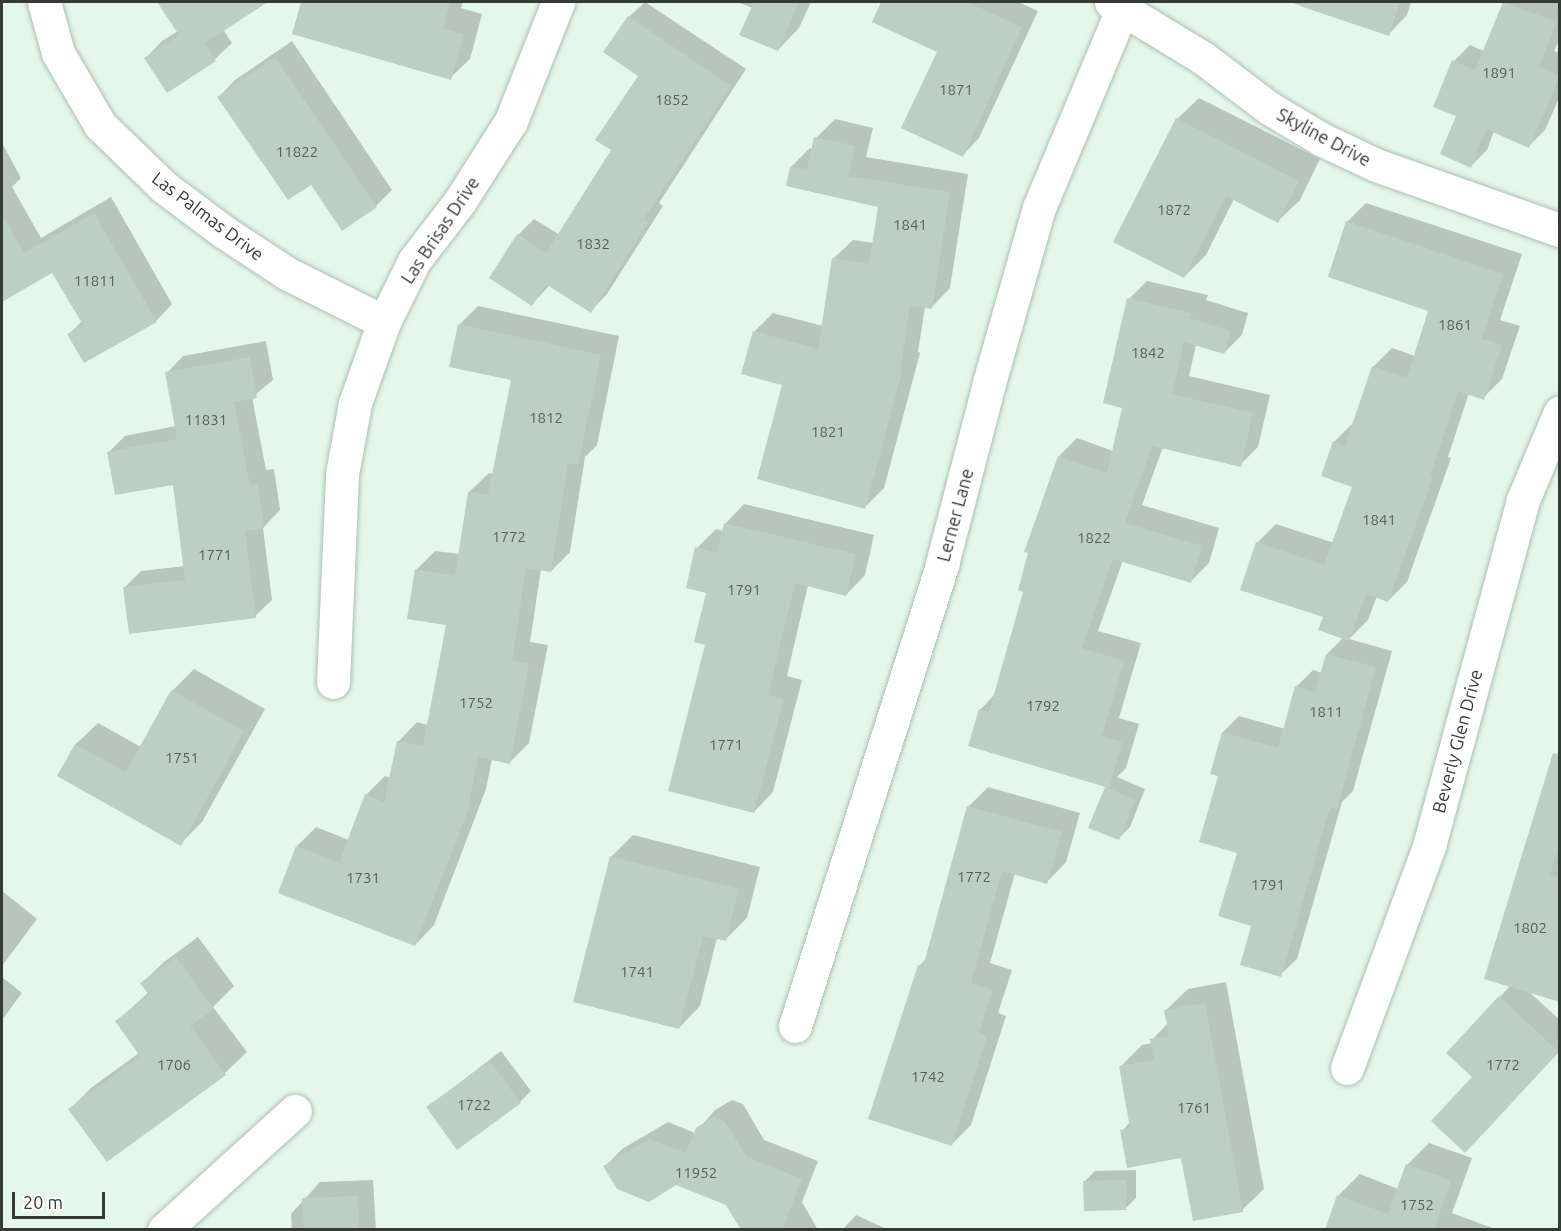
<!DOCTYPE html>
<style>
body{margin:0}
#map{position:relative;width:1561px;height:1231px;overflow:hidden;background:#e5f7eb;font-family:Ubuntu,sans-serif}
div>[style]{position:absolute}
.shadow>*{inset:0;background:#0003}
.building>*{inset:0;background:#bdcfc3}
.roads{filter:drop-shadow(0 0 2px #adbfb4) drop-shadow(0 0 2px #adbfb4)}
.minor>*{height:33px;margin:-16.5px;padding:0 16.5px;transform-origin:16.5px;border-radius:16.5px;background:#fff}
span{translate:-50% -50%;white-space:nowrap;text-align:center;line-height:1.15;-webkit-text-stroke:5px #fff;paint-order:stroke}
.number-label{font-size:15px;color:#56605a}
.number-label span{-webkit-text-stroke-width:0}
.street-label{font-size:18px;color:#343b37}
.frame{position:absolute;inset:0;border:3px solid #343b37;pointer-events:none}
.scale{position:absolute;left:12px;top:1192px;width:93px;height:27px;box-sizing:border-box;border:3px solid #343b37;border-top:0;padding-left:8px;font-size:18px;line-height:21px;white-space:nowrap;color:#343b37;-webkit-text-stroke:4px #fff;paint-order:stroke}
</style>
<div id="map">
<div class="shadow">
<i style="clip-path:polygon(159px 2px,259px 2px,247px 14px,223px 29px,232px 43px,215px 59px,167px 91px,146px 58px,162px 41px,178px 31px)"></i>
<i style="clip-path:polygon(303px 2px,463px 2px,461px 8px,482px 14px,470px 59px,450px 78px,293px 33px)"></i>
<i style="clip-path:polygon(645px 2px,746px 69px,659px 203px,663px 206px,607px 294px,591px 311px,550px 285px,532px 304px,518px 235px,534px 219px,560px 235px,613px 150px,640px 76px,629px 17px)"></i>
<i style="clip-path:polygon(737px 2px,811px 2px,799px 28px,778px 50px,753px 8px)"></i>
<i style="clip-path:polygon(883px 2px,1018px 2px,1038px 11px,979px 138px,963px 155px,939px 51px,874px 21px)"></i>
<i style="clip-path:polygon(1290px 2px,1411px 2px,1407px 15px,1389px 34px)"></i>
<i style="clip-path:polygon(1505px 2px,1560px 2px,1560px 38px,1554px 51px,1560px 53px,1560px 96px,1545px 130px,1529px 146px,1494px 131px,1487px 150px,1471px 166px,1458px 116px,1454px 61px,1470px 45px,1484px 51px)"></i>
<i style="clip-path:polygon(292px 41px,392px 190px,376px 206px,311px 183px,219px 97px,235px 80px)"></i>
<i style="clip-path:polygon(1199px 98px,1320px 159px,1300px 200px,1278px 221px,1234px 199px,1206px 255px,1184px 277px,1177px 119px)"></i>
<i style="clip-path:polygon(835px 119px,873px 128px,866px 157px,968px 174px,950px 288px,931px 308px,925px 307px,918px 352px,920px 353px,884px 488px,865px 507px,784px 384px,754px 332px,773px 313px,823px 326px,833px 259px,853px 240px,874px 243px,879px 205px,791px 167px,810px 148px,813px 149px,816px 138px)"></i>
<i style="clip-path:polygon(2px 143px,21px 178px,12px 187px,41px 238px,111px 197px,172px 304px,156px 321px,69px 334px,82px 321px,53px 271px,8px 297px,2px 286px)"></i>
<i style="clip-path:polygon(1366px 203px,1522px 254px,1500px 320px,1520px 326px,1502px 379px,1483px 398px,1469px 393px,1448px 457px,1451px 458px,1407px 582px,1388px 601px,1377px 596px,1368px 620px,1349px 639px,1392px 651px,1353px 791px,1342px 802px,1297px 959px,1280px 975px,1253px 925px,1220px 775px,1223px 732px,1239px 716px,1285px 729px,1296px 687px,1313px 670px,1322px 673px,1327px 654px,1344px 637px,1257px 543px,1276px 524px,1334px 543px,1354px 486px,1334px 442px,1353px 423px,1373px 367px,1392px 348px,1415px 356px,1430px 310px,1347px 222px)"></i>
<i style="clip-path:polygon(1147px 281px,1208px 295px,1206px 300px,1248px 313px,1242px 335px,1224px 353px,1196px 345px,1189px 376px,1270px 395px,1258px 447px,1240px 465px,1163px 447px,1142px 505px,1219px 528px,1209px 563px,1191px 581px,1123px 560px,1098px 631px,1141px 643px,1119px 718px,1139px 724px,1126px 768px,1117px 777px,1145px 789px,1130px 827px,1119px 838px,1106px 788px,1108px 786px,980px 710px,995px 694px,1025px 591px,1030px 552px,1026px 551px,1059px 456px,1077px 438px,1113px 451px,1124px 406px,1129px 299px)"></i>
<i style="clip-path:polygon(478px 306px,619px 336px,597px 445px,585px 457px,570px 552px,551px 571px,541px 569px,530px 642px,548px 645px,529px 743px,510px 762px,492px 759px,486px 789px,434px 925px,415px 945px,297px 846px,316px 827px,349px 840px,366px 795px,385px 776px,391px 778px,398px 742px,417px 722px,428px 725px,447px 624px,416px 570px,435px 551px,460px 554px,469px 492px,489px 473px,494px 474px,513px 379px,459px 325px)"></i>
<i style="clip-path:polygon(266px 341px,273px 380px,252px 397px,266px 470px,274px 469px,280px 510px,263px 528px,272px 600px,255px 616px,124px 588px,141px 571px,185px 566px,175px 483px,109px 452px,125px 436px,176px 426px,167px 373px,183px 356px)"></i>
<i style="clip-path:polygon(744px 504px,874px 535px,865px 575px,846px 595px,808px 585px,787px 676px,802px 680px,773px 792px,754px 812px,706px 644px,707px 592px,697px 548px,716px 529px,723px 531px,725px 524px)"></i>
<i style="clip-path:polygon(194px 669px,265px 709px,202px 822px,180px 844px,59px 776px,76px 744px,98px 723px,141px 747px,172px 691px)"></i>
<i style="clip-path:polygon(1560px 747px,1560px 1000px,1527px 990px,1560px 1020px,1560px 1050px,1482px 1135px,1474px 1077px,1448px 1053px,1511px 985px,1536px 810px)"></i>
<i style="clip-path:polygon(988px 787px,1080px 813px,1066px 862px,1047px 882px,1015px 873px,990px 963px,1012px 970px,998px 1013px,1006px 1016px,971px 1125px,951px 1145px,919px 966px,928px 957px,968px 807px)"></i>
<i style="clip-path:polygon(633px 835px,760px 867px,747px 918px,725px 940px,717px 938px,700px 1006px,679px 1028px,612px 856px)"></i>
<i style="clip-path:polygon(2px 891px,37px 919px,2px 966px)"></i>
<i style="clip-path:polygon(198px 937px,234px 986px,213px 1007px,247px 1052px,225px 1073px,107px 1160px,70px 1109px,91px 1088px,139px 1053px,117px 1021px,149px 992px,142px 983px,164px 962px)"></i>
<i style="clip-path:polygon(2px 977px,22px 993px,2px 1020px)"></i>
<i style="clip-path:polygon(1226px 982px,1264px 1189px,1242px 1210px,1182px 1156px,1122px 1131px,1130px 1122px,1121px 1066px,1142px 1045px,1152px 1043px,1152px 1040px,1168px 1023px,1166px 1010px,1188px 989px)"></i>
<i style="clip-path:polygon(501px 1051px,531px 1091px,520px 1102px,428px 1107px)"></i>
<i style="clip-path:polygon(732px 1100px,743px 1104px,764px 1140px,818px 1161px,802px 1202px,818px 1230px,743px 1230px,727px 1204px,676px 1183px,605px 1167px,622px 1149px,668px 1122px,695px 1133px,715px 1110px)"></i>
<i style="clip-path:polygon(1429px 1143px,1472px 1158px,1452px 1213px,1498px 1230px,1326px 1230px,1338px 1196px,1360px 1174px,1398px 1189px,1407px 1165px)"></i>
<i style="clip-path:polygon(1136px 1170px,1136px 1198px,1125px 1209px,1084px 1182px,1095px 1171px)"></i>
<i style="clip-path:polygon(373px 1180px,376px 1230px,292px 1230px,291px 1214px,320px 1182px)"></i>
<i style="clip-path:polygon(856px 1215px,889px 1230px,842px 1230px)"></i>
</div>
<div class="building">
<i style="clip-path:polygon(157px 2px,268px 2px,205px 43px,216px 61px,167px 93px,144px 58px,179px 35px)"></i>
<i style="clip-path:polygon(301px 2px,450px 2px,443px 28px,464px 34px,451px 80px,292px 34px)"></i>
<i style="clip-path:polygon(754px 2px,799px 2px,778px 51px,739px 35px)"></i>
<i style="clip-path:polygon(881px 2px,967px 2px,1022px 27px,963px 157px,901px 128px,937px 52px,872px 22px)"></i>
<i style="clip-path:polygon(1301px 2px,1400px 2px,1389px 36px,1300px 6px)"></i>
<i style="clip-path:polygon(1503px 2px,1557px 22px,1539px 67px,1560px 76px,1529px 148px,1486px 129px,1471px 168px,1440px 154px,1456px 116px,1433px 107px,1452px 60px,1475px 70px)"></i>
<i style="clip-path:polygon(628px 16px,731px 86px,643px 220px,648px 223px,591px 313px,546px 284px,532px 306px,489px 278px,517px 234px,546px 253px,611px 150px,595px 140px,638px 76px,603px 52px)"></i>
<i style="clip-path:polygon(275px 57px,377px 207px,342px 231px,311px 185px,288px 200px,217px 97px)"></i>
<i style="clip-path:polygon(1176px 118px,1299px 181px,1278px 223px,1226px 196px,1184px 278px,1113px 242px)"></i>
<i style="clip-path:polygon(814px 137px,855px 146px,848px 176px,950px 192px,932px 309px,910px 306px,900px 371px,902px 372px,865px 509px,757px 479px,782px 385px,741px 374px,753px 331px,818px 349px,832px 258px,869px 264px,878px 207px,786px 186px,790px 167px,807px 169px)"></i>
<i style="clip-path:polygon(94px 213px,157px 322px,84px 363px,67px 334px,83px 325px,52px 273px,2px 302px,2px 214px,24px 253px)"></i>
<i style="clip-path:polygon(1346px 221px,1503px 274px,1482px 339px,1502px 345px,1484px 400px,1458px 391px,1430px 476px,1433px 477px,1388px 602px,1366px 594px,1349px 641px,1318px 630px,1323px 617px,1240px 590px,1256px 542px,1324px 565px,1352px 487px,1321px 476px,1333px 441px,1345px 446px,1372px 366px,1407px 378px,1428px 311px,1328px 277px)"></i>
<i style="clip-path:polygon(1127px 298px,1191px 313px,1189px 318px,1231px 331px,1224px 354px,1184px 342px,1172px 394px,1253px 413px,1241px 467px,1152px 446px,1125px 523px,1202px 546px,1191px 583px,1113px 559px,1082px 648px,1124px 661px,1102px 736px,1122px 742px,1109px 788px,968px 746px,979px 709px,989px 712px,1023px 592px,1018px 590px,1028px 553px,1024px 552px,1058px 456px,1107px 473px,1122px 408px,1103px 403px)"></i>
<i style="clip-path:polygon(458px 324px,601px 355px,578px 465px,568px 463px,551px 572px,526px 568px,512px 661px,529px 664px,510px 764px,478px 757px,468px 810px,415px 946px,278px 893px,296px 846px,339px 863px,365px 794px,384px 802px,397px 741px,423px 746px,446px 625px,407px 619px,415px 569px,455px 576px,468px 492px,488px 495px,511px 380px,449px 367px)"></i>
<i style="clip-path:polygon(250px 357px,257px 398px,234px 402px,250px 485px,258px 484px,264px 528px,245px 531px,256px 618px,129px 634px,123px 587px,185px 580px,173px 485px,115px 495px,107px 452px,177px 439px,165px 372px)"></i>
<i style="clip-path:polygon(724px 523px,856px 554px,846px 596px,795px 583px,768px 695px,784px 699px,754px 813px,668px 791px,705px 645px,694px 642px,706px 593px,686px 588px,695px 547px,717px 553px)"></i>
<i style="clip-path:polygon(1326px 654px,1376px 667px,1337px 809px,1330px 807px,1281px 977px,1240px 965px,1251px 926px,1218px 916px,1237px 853px,1199px 842px,1218px 776px,1210px 774px,1222px 732px,1278px 748px,1295px 686px,1315px 692px)"></i>
<i style="clip-path:polygon(171px 690px,244px 731px,181px 846px,57px 776px,75px 744px,126px 772px)"></i>
<i style="clip-path:polygon(1553px 753px,1560px 754px,1560px 843px,1550px 875px,1560px 878px,1560px 1002px,1484px 979px)"></i>
<i style="clip-path:polygon(1105px 787px,1135px 800px,1119px 840px,1088px 828px)"></i>
<i style="clip-path:polygon(967px 806px,1062px 832px,1047px 884px,1002px 871px,971px 983px,993px 990px,979px 1033px,987px 1036px,952px 1146px,868px 1119px,918px 965px,923px 967px)"></i>
<i style="clip-path:polygon(610px 856px,739px 889px,726px 941px,703px 936px,679px 1029px,573px 1002px)"></i>
<i style="clip-path:polygon(176px 957px,214px 1009px,190px 1026px,226px 1075px,107px 1162px,68px 1109px,140px 1056px,115px 1021px,149px 995px,140px 983px)"></i>
<i style="clip-path:polygon(1499px 996px,1559px 1052px,1465px 1153px,1431px 1121px,1472px 1077px,1446px 1053px)"></i>
<i style="clip-path:polygon(1205px 1003px,1243px 1212px,1193px 1221px,1181px 1158px,1127px 1168px,1120px 1130px,1130px 1128px,1119px 1066px,1154px 1060px,1150px 1039px,1169px 1036px,1164px 1010px)"></i>
<i style="clip-path:polygon(490px 1061px,521px 1103px,457px 1150px,426px 1107px)"></i>
<i style="clip-path:polygon(714px 1117px,725px 1122px,747px 1157px,802px 1179px,782px 1230px,741px 1230px,726px 1205px,676px 1185px,649px 1202px,617px 1189px,603px 1166px,649px 1139px,686px 1153px,696px 1128px)"></i>
<i style="clip-path:polygon(1406px 1164px,1451px 1180px,1434px 1230px,1325px 1230px,1337px 1195px,1388px 1214px)"></i>
<i style="clip-path:polygon(1126px 1180px,1126px 1210px,1084px 1211px,1083px 1181px)"></i>
<i style="clip-path:polygon(357px 1196px,359px 1230px,304px 1230px,302px 1198px)"></i>
</div>
<div class="roads">
<div class="minor">
<i style="left:44px;top:2px;width:53px;rotate:74.6deg"></i>
<i style="left:58px;top:53px;width:83px;rotate:59.7deg"></i>
<i style="left:100px;top:125px;width:89px;rotate:44.1deg"></i>
<i style="left:164px;top:187px;width:75px;rotate:36.9deg"></i>
<i style="left:224px;top:232px;width:77px;rotate:33.3deg"></i>
<i style="left:288px;top:274px;width:107px;rotate:26.6deg"></i>
<i style="left:1111px;top:2px;width:108px;rotate:31.3deg"></i>
<i style="left:1203px;top:58px;width:83px;rotate:37.1deg"></i>
<i style="left:1269px;top:108px;width:61px;rotate:30.8deg"></i>
<i style="left:1321px;top:139px;width:61px;rotate:25.3deg"></i>
<i style="left:1376px;top:165px;width:195px;rotate:19.5deg"></i>
<i style="left:333px;top:682px;width:208px;rotate:-87.5deg"></i>
<i style="left:342px;top:474px;width:72px;rotate:-79.6deg"></i>
<i style="left:355px;top:403px;width:86px;rotate:-70.3deg"></i>
<i style="left:384px;top:322px;width:68px;rotate:-63.8deg"></i>
<i style="left:414px;top:261px;width:76px;rotate:-52.5deg"></i>
<i style="left:460px;top:201px;width:95px;rotate:-57.5deg"></i>
<i style="left:511px;top:121px;width:128px;rotate:-68.4deg"></i>
<i style="left:795px;top:1026px;width:485px;rotate:-72.3deg"></i>
<i style="left:942px;top:564px;width:187px;rotate:-75.4deg"></i>
<i style="left:989px;top:383px;width:182px;rotate:-74.1deg"></i>
<i style="left:1039px;top:208px;width:218px;rotate:-67.3deg"></i>
<i style="left:1347px;top:1068px;width:237px;rotate:-69.7deg"></i>
<i style="left:1429px;top:846px;width:359px;rotate:-74.8deg"></i>
<i style="left:1523px;top:500px;width:95px;rotate:-67.2deg"></i>
<i style="left:164px;top:1230px;width:177px;rotate:-42.3deg"></i>
</div>
</div>
<div class="number-label">
<span style="left:1499px;top:73px">1891</span>
<span style="left:956px;top:90px">1871</span>
<span style="left:672px;top:100px">1852</span>
<span style="left:297px;top:152px">11822</span>
<span style="left:1174px;top:210px">1872</span>
<span style="left:910px;top:225px">1841</span>
<span style="left:593px;top:244px">1832</span>
<span style="left:95px;top:281px">11811</span>
<span style="left:1455px;top:325px">1861</span>
<span style="left:1148px;top:353px">1842</span>
<span style="left:546px;top:418px">1812</span>
<span style="left:206px;top:420px">11831</span>
<span style="left:828px;top:432px">1821</span>
<span style="left:1379px;top:520px">1841</span>
<span style="left:509px;top:537px">1772</span>
<span style="left:1094px;top:538px">1822</span>
<span style="left:215px;top:555px">1771</span>
<span style="left:744px;top:590px">1791</span>
<span style="left:476px;top:703px">1752</span>
<span style="left:1043px;top:706px">1792</span>
<span style="left:1326px;top:712px">1811</span>
<span style="left:726px;top:745px">1771</span>
<span style="left:182px;top:758px">1751</span>
<span style="left:974px;top:877px">1772</span>
<span style="left:363px;top:878px">1731</span>
<span style="left:1268px;top:885px">1791</span>
<span style="left:1530px;top:928px">1802</span>
<span style="left:637px;top:972px">1741</span>
<span style="left:174px;top:1065px">1706</span>
<span style="left:1503px;top:1065px">1772</span>
<span style="left:928px;top:1077px">1742</span>
<span style="left:474px;top:1105px">1722</span>
<span style="left:1194px;top:1108px">1761</span>
<span style="left:696px;top:1173px">11952</span>
<span style="left:1417px;top:1205px">1752</span>
</div>
<div class="street-label">
<span style="left:1324px;top:137px;rotate:28deg">Skyline Drive</span>
<span style="left:208px;top:216px;rotate:37deg">Las Palmas Drive</span>
<span style="left:440px;top:230px;rotate:-56deg">Las Brisas Drive</span>
<span style="left:955px;top:515px;rotate:-75deg">Lerner Lane</span>
<span style="left:1457px;top:741px;rotate:-75deg">Beverly Glen Drive</span>
</div>
<div class="frame"></div>
<div class="scale">20 m</div>
</div>
